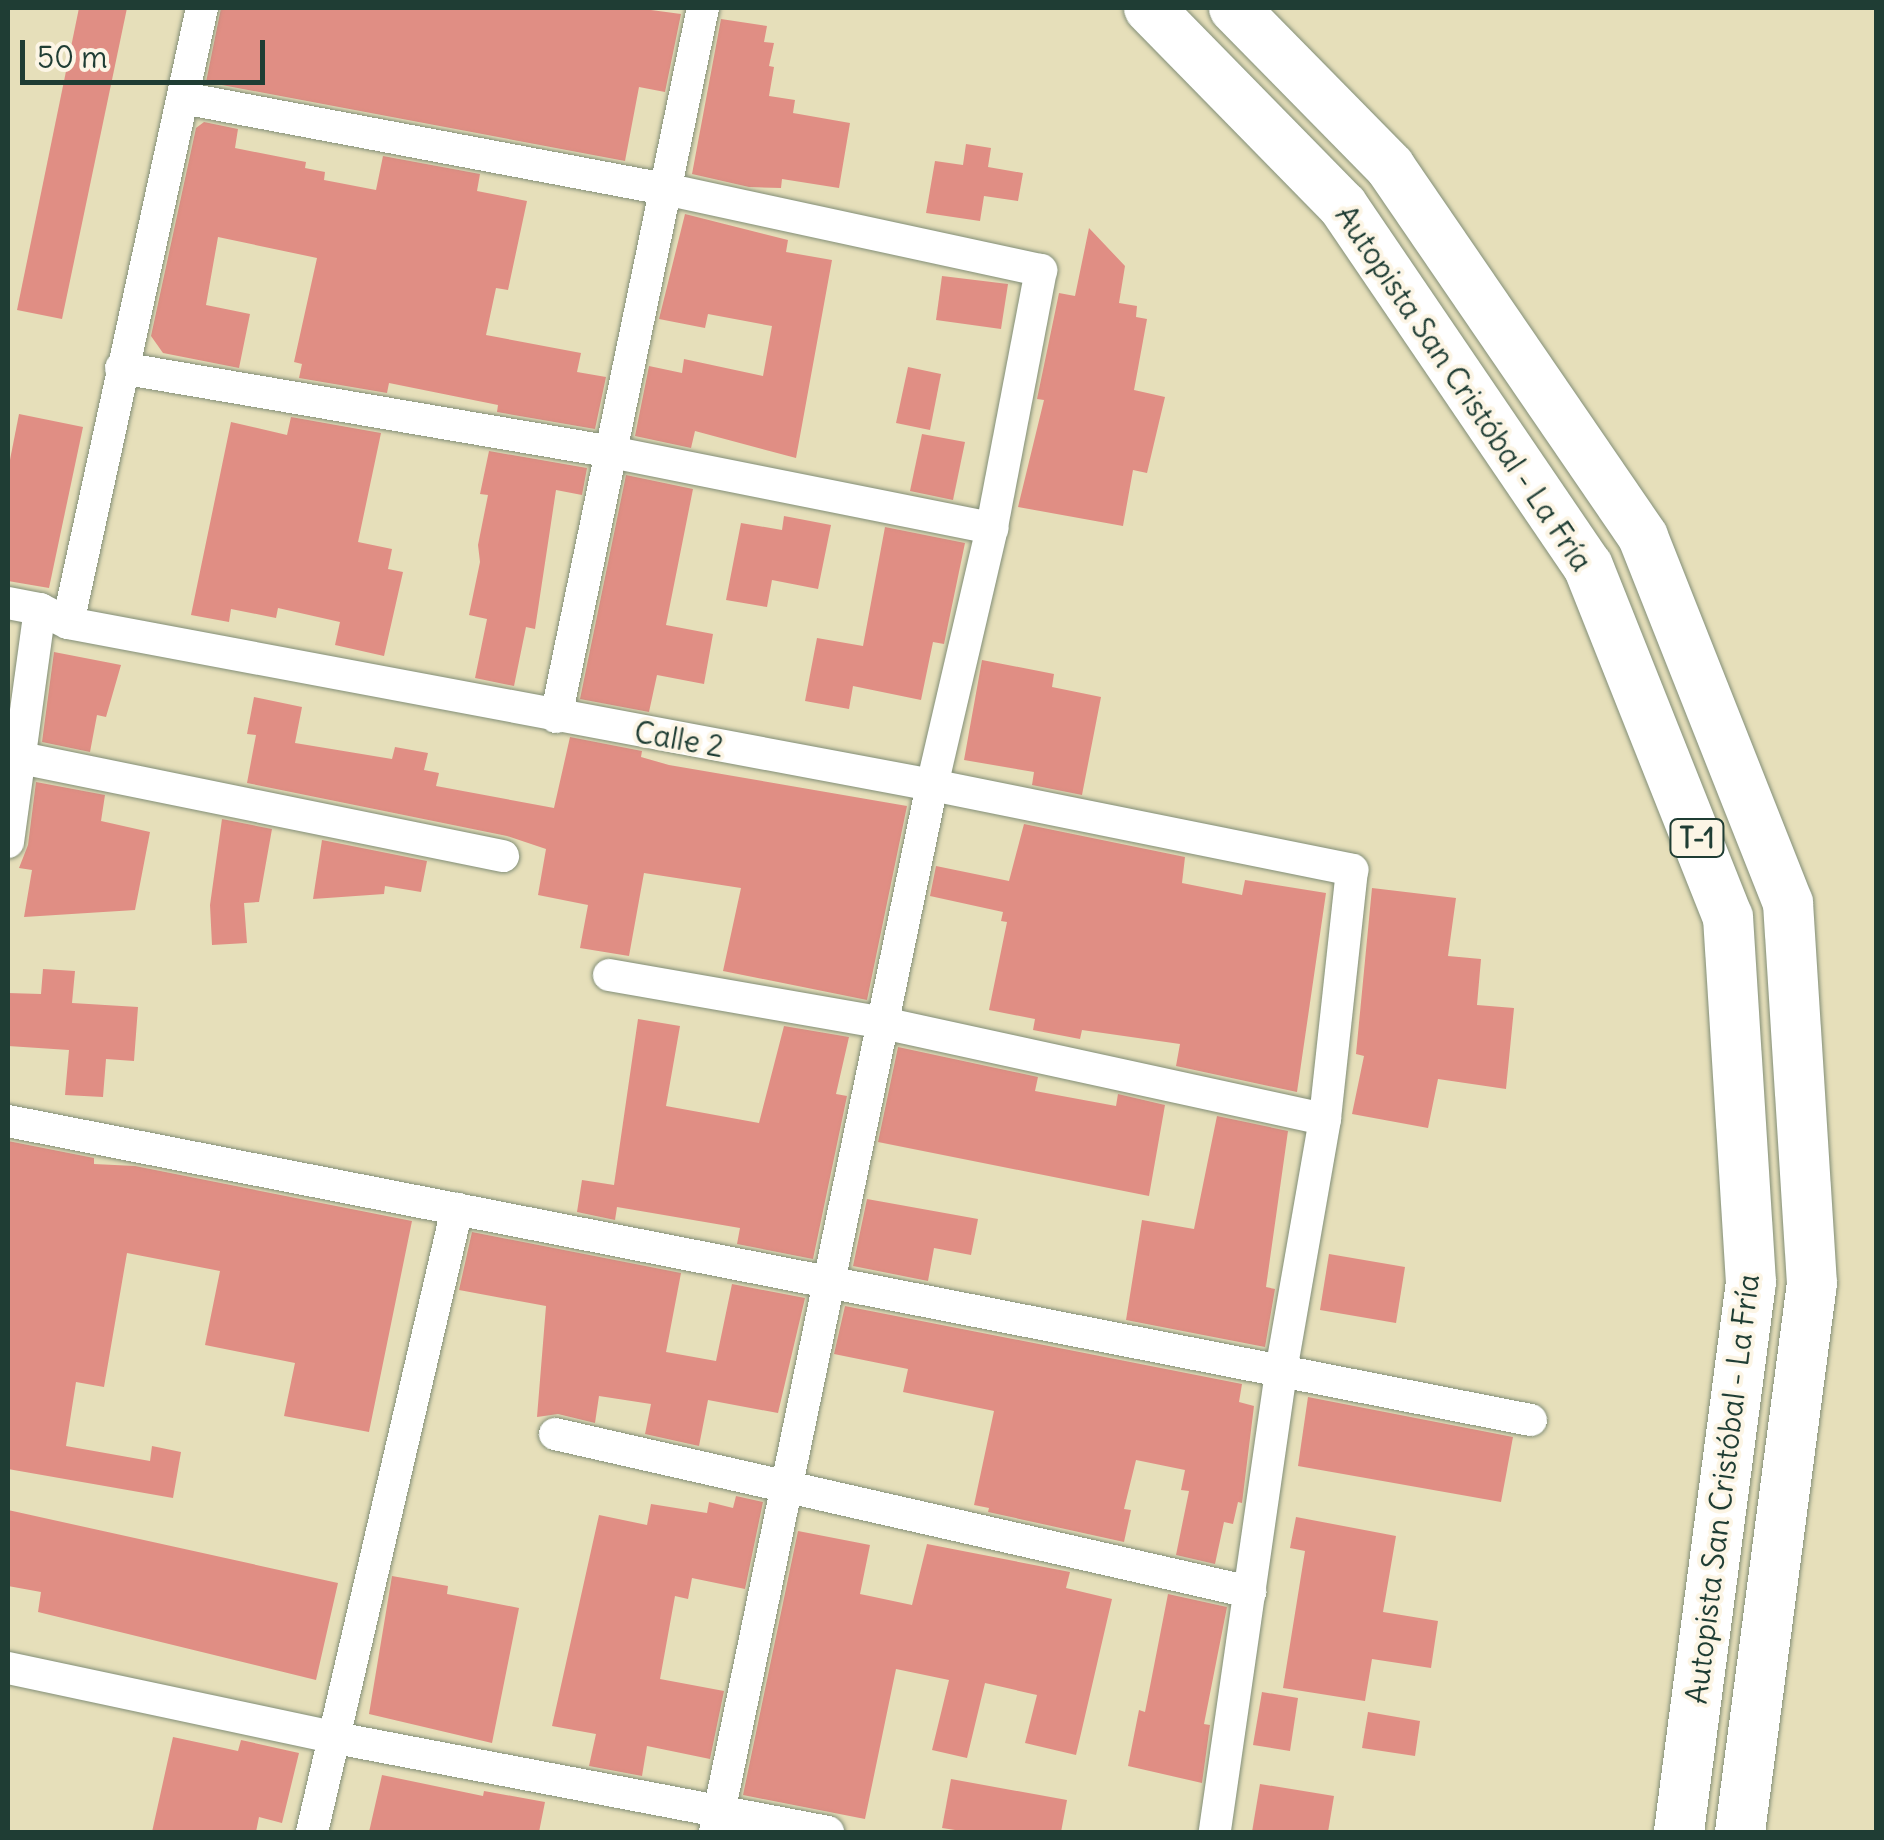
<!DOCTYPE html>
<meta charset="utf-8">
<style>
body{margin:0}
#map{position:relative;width:1884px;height:1840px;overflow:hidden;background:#e6dfba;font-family:Delius,sans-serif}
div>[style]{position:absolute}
.building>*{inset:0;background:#e08e84}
.roads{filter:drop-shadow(0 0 2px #828e77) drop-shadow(0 0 2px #828e77)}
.minor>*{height:32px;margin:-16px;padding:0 16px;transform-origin:16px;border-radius:16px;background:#fff}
.highway>*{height:50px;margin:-25px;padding:0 25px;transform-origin:25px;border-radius:25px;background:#fff}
span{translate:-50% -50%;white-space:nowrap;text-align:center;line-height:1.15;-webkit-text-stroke:8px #fcf5e5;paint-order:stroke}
.shield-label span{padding:2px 8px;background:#fcf5e5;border:2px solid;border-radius:8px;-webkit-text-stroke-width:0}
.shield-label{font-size:28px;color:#1f3d34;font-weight:700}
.street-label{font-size:30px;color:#1f3d34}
.frame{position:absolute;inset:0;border:10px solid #1f3d34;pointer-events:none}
.scale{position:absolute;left:20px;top:40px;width:245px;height:45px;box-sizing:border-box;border:5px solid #1f3d34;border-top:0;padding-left:12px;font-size:30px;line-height:35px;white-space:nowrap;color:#1f3d34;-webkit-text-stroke:8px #fcf5e5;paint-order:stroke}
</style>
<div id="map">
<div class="building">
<i style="clip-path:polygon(79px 8px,127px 8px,62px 319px,17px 310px)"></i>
<i style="clip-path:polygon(221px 8px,636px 8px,681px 14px,665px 92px,639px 87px,625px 161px,206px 82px)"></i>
<i style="clip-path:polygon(721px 19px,767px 26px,764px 42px,774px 43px,769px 66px,774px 67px,769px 96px,795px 100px,793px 113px,850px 123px,839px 188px,782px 179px,781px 188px,749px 187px,692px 174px)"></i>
<i style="clip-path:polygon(204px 122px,238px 129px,235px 148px,306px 162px,305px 168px,325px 172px,324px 180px,376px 190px,383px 156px,480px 174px,477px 191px,527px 201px,508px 290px,496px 288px,486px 335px,581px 353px,577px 372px,606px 377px,595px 429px,497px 412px,498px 405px,389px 383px,387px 393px,299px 378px,302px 364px,294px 362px,317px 258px,218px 237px,206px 305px,250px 314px,239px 368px,163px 353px,151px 336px,196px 128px)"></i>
<i style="clip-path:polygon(966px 144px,991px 148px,988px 167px,1023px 173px,1018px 201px,984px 196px,980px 221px,926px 213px,935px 161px,963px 165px)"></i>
<i style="clip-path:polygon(685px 214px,788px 240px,786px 252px,832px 260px,796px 458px,695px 431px,691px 448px,635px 436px,649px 366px,682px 373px,684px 359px,763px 376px,772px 326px,708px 314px,705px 328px,659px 319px)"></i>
<i style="clip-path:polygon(1089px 228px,1125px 266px,1119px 303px,1137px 306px,1136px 317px,1147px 319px,1134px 390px,1165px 397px,1147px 473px,1133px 470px,1123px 526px,1018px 507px,1044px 400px,1037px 399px,1059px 293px,1075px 296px)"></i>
<i style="clip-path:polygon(942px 276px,1008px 284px,1001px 329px,936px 320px)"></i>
<i style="clip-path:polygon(908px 367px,941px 374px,930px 430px,896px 423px)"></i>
<i style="clip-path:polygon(19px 414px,83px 427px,49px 588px,8px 581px,8px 470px)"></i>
<i style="clip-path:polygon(291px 417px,381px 433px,358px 542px,392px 549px,388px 569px,403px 572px,384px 656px,335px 645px,340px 622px,278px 608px,276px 618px,231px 609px,229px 622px,191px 615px,231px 422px,287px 435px)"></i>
<i style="clip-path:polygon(922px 434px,965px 442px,953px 500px,910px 491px)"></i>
<i style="clip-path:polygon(489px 451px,587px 468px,582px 495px,556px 490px,535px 629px,526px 627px,514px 686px,475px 678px,487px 619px,469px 615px,480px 562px,478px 545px,488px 495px,480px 494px)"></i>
<i style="clip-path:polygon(626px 475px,693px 489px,666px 625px,713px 634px,704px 684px,657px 675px,649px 712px,580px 699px)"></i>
<i style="clip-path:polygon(784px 516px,831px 525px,818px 589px,772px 580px,767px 607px,726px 600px,741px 523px,782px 530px)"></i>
<i style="clip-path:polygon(885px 527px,965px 543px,944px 644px,933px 642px,921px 700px,853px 686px,849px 709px,805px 701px,817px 638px,863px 646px)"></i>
<i style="clip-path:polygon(54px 652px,121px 665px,106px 717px,97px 715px,90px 752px,42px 742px)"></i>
<i style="clip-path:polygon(982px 660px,1054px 674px,1052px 687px,1101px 697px,1082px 795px,1032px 785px,1034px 772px,964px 760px)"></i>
<i style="clip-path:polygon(254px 697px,302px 707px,295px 743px,392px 759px,395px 747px,428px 753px,424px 770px,439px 773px,436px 786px,554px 808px,570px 737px,642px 751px,641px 757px,669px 765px,907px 806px,867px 1000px,723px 971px,741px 888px,644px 873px,629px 956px,580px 948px,588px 905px,538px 895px,546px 849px,507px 836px,247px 783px,256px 735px,247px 734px)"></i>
<i style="clip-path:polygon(36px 782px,105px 795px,101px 821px,150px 832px,135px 910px,24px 917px,32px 870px,19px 868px,28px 845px)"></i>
<i style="clip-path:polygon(222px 819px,272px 829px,259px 902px,244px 903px,247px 943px,212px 945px,210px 905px)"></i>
<i style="clip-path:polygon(1024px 824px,1185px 857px,1182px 883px,1242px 895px,1245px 880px,1326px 893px,1297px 1092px,1176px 1066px,1180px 1044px,1082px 1030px,1080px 1039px,1033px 1030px,1035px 1019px,989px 1010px,1007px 922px,1001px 921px,1003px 912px,930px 896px,936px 866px,1009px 881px)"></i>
<i style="clip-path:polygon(322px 840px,427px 861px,421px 892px,385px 886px,384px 894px,313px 899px)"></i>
<i style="clip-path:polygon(1372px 888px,1456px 898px,1448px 956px,1481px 959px,1477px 1005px,1514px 1008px,1506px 1089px,1438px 1079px,1428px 1128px,1352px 1114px,1364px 1056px,1356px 1054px)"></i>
<i style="clip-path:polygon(43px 969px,75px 971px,72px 1003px,138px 1007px,134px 1061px,106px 1059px,103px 1097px,65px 1095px,69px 1050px,8px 1046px,8px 993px,41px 994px)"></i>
<i style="clip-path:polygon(638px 1019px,680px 1026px,666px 1106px,759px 1123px,784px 1026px,849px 1037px,836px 1094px,847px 1096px,813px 1259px,737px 1244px,740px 1228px,617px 1207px,615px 1220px,577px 1212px,582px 1180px,614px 1185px)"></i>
<i style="clip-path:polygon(898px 1047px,1038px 1077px,1035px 1091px,1116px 1106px,1118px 1094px,1165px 1105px,1149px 1196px,878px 1142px)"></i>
<i style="clip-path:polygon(1217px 1116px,1288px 1131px,1266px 1287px,1275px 1289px,1265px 1347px,1126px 1320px,1142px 1220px,1194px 1229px)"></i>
<i style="clip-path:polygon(8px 1141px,94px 1158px,94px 1164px,135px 1166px,412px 1221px,369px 1432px,284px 1416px,295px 1363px,205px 1345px,220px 1271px,127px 1253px,104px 1387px,76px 1382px,66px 1446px,150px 1461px,152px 1446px,181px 1452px,173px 1498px,8px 1469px)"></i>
<i style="clip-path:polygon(867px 1199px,978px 1219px,971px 1255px,934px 1248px,928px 1281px,853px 1266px)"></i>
<i style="clip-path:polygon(472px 1232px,681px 1273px,666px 1352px,716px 1361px,732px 1284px,805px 1298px,778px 1413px,708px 1400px,699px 1446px,645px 1434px,651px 1404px,599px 1396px,595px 1423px,558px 1414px,537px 1417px,546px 1306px,459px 1290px)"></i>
<i style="clip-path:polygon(1329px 1254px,1405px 1267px,1396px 1323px,1320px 1310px)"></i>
<i style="clip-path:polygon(845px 1306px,1242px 1384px,1239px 1402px,1254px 1406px,1242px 1503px,1238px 1502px,1233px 1524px,1224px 1522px,1215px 1564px,1176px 1555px,1189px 1491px,1181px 1490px,1185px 1470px,1136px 1460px,1124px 1509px,1131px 1510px,1124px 1542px,988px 1512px,989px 1508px,974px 1505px,994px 1411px,903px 1392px,908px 1369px,834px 1354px)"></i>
<i style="clip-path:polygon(1308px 1397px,1513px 1437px,1501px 1502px,1298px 1466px)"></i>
<i style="clip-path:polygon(736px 1496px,763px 1502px,745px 1589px,692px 1578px,688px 1599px,675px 1596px,660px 1679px,724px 1691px,710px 1759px,647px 1746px,642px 1776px,589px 1766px,596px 1734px,552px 1726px,599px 1515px,647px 1525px,651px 1504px,707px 1513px,709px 1502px,733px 1508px)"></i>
<i style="clip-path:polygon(8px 1510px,338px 1583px,316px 1680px,38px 1612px,41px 1592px,8px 1586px)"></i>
<i style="clip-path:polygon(1296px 1517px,1396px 1536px,1383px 1612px,1438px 1621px,1431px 1668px,1372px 1659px,1365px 1701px,1283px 1688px,1305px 1551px,1290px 1548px)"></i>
<i style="clip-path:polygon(798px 1531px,870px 1545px,860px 1594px,912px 1605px,927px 1544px,1070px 1572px,1066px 1588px,1112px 1599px,1076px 1755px,1025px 1743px,1037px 1695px,985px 1683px,967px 1758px,932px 1750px,949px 1680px,896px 1669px,865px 1819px,743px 1795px)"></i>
<i style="clip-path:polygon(392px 1576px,448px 1586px,447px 1594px,519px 1608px,492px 1743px,369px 1714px)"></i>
<i style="clip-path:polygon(1168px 1594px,1227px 1607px,1204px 1724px,1210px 1725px,1202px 1783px,1128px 1766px,1139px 1710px,1145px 1712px)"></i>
<i style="clip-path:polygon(1262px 1692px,1298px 1698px,1290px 1751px,1253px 1745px)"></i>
<i style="clip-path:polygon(1368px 1712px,1420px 1721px,1415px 1756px,1362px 1748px)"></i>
<i style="clip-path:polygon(173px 1737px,238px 1751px,241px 1740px,299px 1753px,282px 1823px,259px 1817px,256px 1832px,152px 1832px)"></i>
<i style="clip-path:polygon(382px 1775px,483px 1796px,484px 1791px,545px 1802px,539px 1832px,369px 1832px)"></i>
<i style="clip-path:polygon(951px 1779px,1067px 1800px,1061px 1832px,968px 1832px,942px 1828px)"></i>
<i style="clip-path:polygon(1260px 1784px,1334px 1796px,1328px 1832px,1252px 1832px)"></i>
</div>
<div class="roads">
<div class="minor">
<i style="left:183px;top:98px;width:491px;rotate:10.7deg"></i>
<i style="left:665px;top:189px;width:385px;rotate:12.2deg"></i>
<i style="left:1041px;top:270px;width:263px;rotate:100.8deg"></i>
<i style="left:992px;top:528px;width:264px;rotate:103.1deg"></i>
<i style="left:932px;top:785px;width:1069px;rotate:101.71deg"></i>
<i style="left:121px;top:368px;width:497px;rotate:9.7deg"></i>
<i style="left:611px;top:452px;width:389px;rotate:11.3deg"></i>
<i style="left:8px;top:603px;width:33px;rotate:11deg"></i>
<i style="left:40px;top:609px;width:31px;rotate:27deg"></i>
<i style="left:68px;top:623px;width:879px;rotate:10.62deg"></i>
<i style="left:932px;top:785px;width:429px;rotate:11.4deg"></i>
<i style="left:1352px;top:870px;width:250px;rotate:96.2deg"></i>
<i style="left:1325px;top:1119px;width:257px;rotate:99.9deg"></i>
<i style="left:1281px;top:1372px;width:465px;rotate:98.2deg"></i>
<i style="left:68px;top:623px;width:629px;rotate:-77.71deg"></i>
<i style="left:556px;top:717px;width:724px;rotate:-78.29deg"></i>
<i style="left:21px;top:758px;width:492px;rotate:11.5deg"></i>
<i style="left:8px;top:842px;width:235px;rotate:-82.2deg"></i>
<i style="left:609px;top:975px;width:278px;rotate:9.9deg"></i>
<i style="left:883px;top:1023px;width:452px;rotate:12.3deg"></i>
<i style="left:8px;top:1121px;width:1552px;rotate:11.11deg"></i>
<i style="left:555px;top:1434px;width:713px;rotate:12.81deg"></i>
<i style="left:8px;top:1668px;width:335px;rotate:12deg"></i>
<i style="left:336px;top:1738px;width:501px;rotate:10.82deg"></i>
<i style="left:312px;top:1832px;width:640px;rotate:-76.9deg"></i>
</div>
<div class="highway">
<i style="left:1149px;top:8px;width:277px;rotate:45.6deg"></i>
<i style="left:1343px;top:206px;width:435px;rotate:55.8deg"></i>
<i style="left:1588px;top:566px;width:378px;rotate:68.3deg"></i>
<i style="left:1728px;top:917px;width:366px;rotate:86.4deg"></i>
<i style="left:1751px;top:1282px;width:555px;rotate:97.46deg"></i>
<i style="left:1234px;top:8px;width:223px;rotate:45.5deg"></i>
<i style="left:1390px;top:167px;width:448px;rotate:55.6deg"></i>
<i style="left:1643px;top:537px;width:394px;rotate:68.4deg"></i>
<i style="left:1788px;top:903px;width:381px;rotate:86.4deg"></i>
<i style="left:1812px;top:1283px;width:554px;rotate:97.47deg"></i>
</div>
</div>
<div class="shield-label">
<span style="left:1697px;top:838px">T-1</span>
</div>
<div class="street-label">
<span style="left:1464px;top:388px;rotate:56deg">Autopista San Cristóbal - La Fría</span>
<span style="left:679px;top:739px;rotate:10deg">Calle 2</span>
<span style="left:1722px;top:1489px;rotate:-83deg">Autopista San Cristóbal - La Fría</span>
</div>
<div class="frame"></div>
<div class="scale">50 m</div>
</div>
